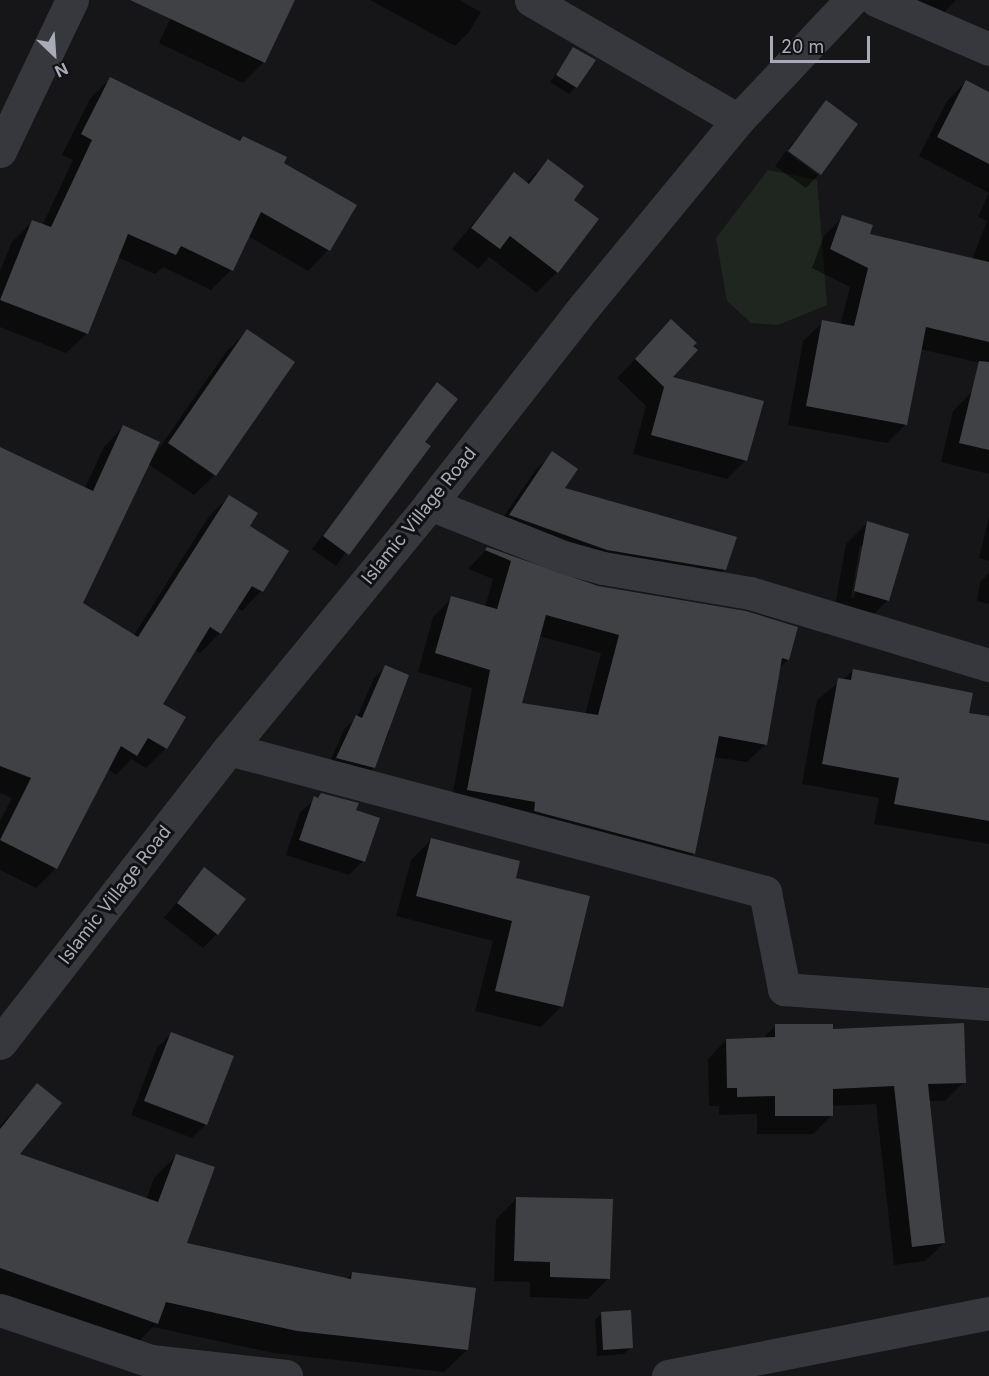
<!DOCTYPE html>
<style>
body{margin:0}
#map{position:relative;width:989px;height:1376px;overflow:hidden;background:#161618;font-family:Inter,sans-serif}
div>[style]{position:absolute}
.green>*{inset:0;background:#1e261f}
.shadow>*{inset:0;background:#0007}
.building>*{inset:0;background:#404145}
.minor>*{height:33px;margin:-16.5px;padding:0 16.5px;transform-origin:16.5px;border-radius:16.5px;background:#37383d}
span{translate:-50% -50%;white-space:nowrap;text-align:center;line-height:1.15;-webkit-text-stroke:6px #111113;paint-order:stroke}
.street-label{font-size:18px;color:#a8acb8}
.north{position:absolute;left:24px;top:24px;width:60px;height:60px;-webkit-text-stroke:4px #111113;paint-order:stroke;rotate:155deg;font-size:16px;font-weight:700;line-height:24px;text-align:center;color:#a8acb8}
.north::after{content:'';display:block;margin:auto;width:21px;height:27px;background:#a8acb8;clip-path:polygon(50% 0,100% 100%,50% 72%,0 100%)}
.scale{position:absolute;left:770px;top:36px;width:100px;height:27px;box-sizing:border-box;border:3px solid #a8acb8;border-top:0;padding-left:8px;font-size:18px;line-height:21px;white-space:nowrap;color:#a8acb8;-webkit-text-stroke:4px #111113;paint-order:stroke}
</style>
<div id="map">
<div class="green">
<i style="clip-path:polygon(768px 170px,817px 180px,827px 305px,778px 325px,751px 323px,727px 301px,716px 238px)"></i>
</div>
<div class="shadow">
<i style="clip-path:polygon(179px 0,294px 0,264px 62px,243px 83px,159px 43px)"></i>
<i style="clip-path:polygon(370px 0,459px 0,481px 12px,469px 32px,455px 46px)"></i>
<i style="clip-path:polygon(913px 0,956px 0,937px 20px)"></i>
<i style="clip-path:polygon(574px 49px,576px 87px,569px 94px,550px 82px)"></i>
<i style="clip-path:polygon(110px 79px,239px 142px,243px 138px,355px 205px,328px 250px,308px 271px,248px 236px,231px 270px,211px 290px,163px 267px,155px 274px,117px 257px,87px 333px,66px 353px,0 327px,0 271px,12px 242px,32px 222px,42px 226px,73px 160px,62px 155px,90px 99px)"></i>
<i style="clip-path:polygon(966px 82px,989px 94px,989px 193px,919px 156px,947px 101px)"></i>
<i style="clip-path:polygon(827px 102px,820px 172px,788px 149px)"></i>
<i style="clip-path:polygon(786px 151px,818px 175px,806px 188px,775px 166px)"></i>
<i style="clip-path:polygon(548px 161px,572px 200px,557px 272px,537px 293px,489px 257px,478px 269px,452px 249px,514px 174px,526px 183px)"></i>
<i style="clip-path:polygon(989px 193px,989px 365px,920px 349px,906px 424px,887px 443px,788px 425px,803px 341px,823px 322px,840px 325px,850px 287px,812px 268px,824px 236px,843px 217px,868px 235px,972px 260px,987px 221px,978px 217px)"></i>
<i style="clip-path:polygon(evenodd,247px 331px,215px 475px,194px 495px,148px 464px,81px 603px,134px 635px,209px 516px,229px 497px,248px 526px,261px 591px,242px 611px,236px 607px,220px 633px,200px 653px,194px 649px,161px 704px,184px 718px,166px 748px,146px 768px,131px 759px,116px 775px,108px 769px,56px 868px,36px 888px,0 870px,0 821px,12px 798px,0 793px,0 448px,85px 488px,104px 447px,123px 427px,151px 460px,226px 352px,247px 331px,245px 583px,259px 588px,259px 591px,245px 583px)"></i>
<i style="clip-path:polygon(653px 340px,670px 378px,746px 460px,727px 479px,633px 454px,646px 406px,617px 378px)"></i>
<i style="clip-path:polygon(438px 384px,423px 442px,336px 566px,312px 549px)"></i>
<i style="clip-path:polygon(972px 392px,989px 396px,989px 474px,941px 462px,953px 411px)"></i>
<i style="clip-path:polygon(552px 453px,563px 489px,725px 569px,708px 587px,492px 533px,535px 471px)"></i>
<i style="clip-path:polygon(989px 517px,989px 561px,979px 558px)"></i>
<i style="clip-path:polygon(evenodd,867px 523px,888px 600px,867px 621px,834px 611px,846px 544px,867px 523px,860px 546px,864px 546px,854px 598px,851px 598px,860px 546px)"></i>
<i style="clip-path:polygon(evenodd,487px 549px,788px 660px,778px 669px,766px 744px,747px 762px,713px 757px,694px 853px,675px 872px,450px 809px,472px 688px,418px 672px,433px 617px,452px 598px,485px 607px,493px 579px,468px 569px,487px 549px,539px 636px,601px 653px,585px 715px,520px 705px,539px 636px)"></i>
<i style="clip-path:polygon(989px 573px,989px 604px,977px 601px,980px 582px)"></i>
<i style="clip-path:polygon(386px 666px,385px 729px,390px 731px,374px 768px,362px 779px,326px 770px,345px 728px,357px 717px,374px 678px)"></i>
<i style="clip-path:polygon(853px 671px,968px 715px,989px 718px,989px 844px,874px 824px,879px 798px,802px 784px,817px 700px)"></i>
<i style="clip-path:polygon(321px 795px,363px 861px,349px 875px,286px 855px,300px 812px)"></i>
<i style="clip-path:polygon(432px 839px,514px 879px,562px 1006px,541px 1027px,475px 1011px,493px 941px,396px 916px,411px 860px)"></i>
<i style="clip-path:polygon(204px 869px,217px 934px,203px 948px,164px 918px)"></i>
<i style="clip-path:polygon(775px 1026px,832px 1031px,964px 1082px,945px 1101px,928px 1101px,944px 1243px,925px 1261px,894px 1265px,876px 1104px,831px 1106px,831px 1116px,813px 1134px,757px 1134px,757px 1114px,719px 1115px,719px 1106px,709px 1106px,708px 1059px,726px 1040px,762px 1039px)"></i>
<i style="clip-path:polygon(171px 1034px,206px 1124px,192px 1138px,131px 1115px,157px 1048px)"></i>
<i style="clip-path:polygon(37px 1085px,18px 1154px,146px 1200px,154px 1178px,176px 1156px,185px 1244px,346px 1280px,352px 1273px,467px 1350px,444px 1372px,274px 1353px,153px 1327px,134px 1346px,0 1298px,0 1126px)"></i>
<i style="clip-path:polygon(517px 1198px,609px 1278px,588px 1299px,530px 1297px,530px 1282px,494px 1281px,496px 1219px)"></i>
<i style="clip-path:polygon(602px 1313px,631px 1347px,624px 1354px,597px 1356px,595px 1320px)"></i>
</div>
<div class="building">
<i style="clip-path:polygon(130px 0,295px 0,265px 63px)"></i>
<i style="clip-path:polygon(573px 47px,596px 60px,577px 88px,556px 75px)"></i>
<i style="clip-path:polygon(110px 77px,240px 141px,243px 136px,287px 157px,284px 163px,357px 205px,330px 251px,261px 212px,233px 271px,181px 246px,176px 255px,128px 234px,88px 334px,0 300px,32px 220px,51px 227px,92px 140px,81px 134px)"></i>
<i style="clip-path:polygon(966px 80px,989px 92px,989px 164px,937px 137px)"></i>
<i style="clip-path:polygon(826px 100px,858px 124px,821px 175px,788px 151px)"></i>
<i style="clip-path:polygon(548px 159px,584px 186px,574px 200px,599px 219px,558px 273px,510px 236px,500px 249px,471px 228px,514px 172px,529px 184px)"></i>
<i style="clip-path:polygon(842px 215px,873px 225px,870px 234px,989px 262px,989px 342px,926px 327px,907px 425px,806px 406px,822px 320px,854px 326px,868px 268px,830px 249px)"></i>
<i style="clip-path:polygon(671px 319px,697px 343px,693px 346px,698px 350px,673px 377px,764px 401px,747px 461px,651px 435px,664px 387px,635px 359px)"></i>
<i style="clip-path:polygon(247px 329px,295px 362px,216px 476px,168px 443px)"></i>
<i style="clip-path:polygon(979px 361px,989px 362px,989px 450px,959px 443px)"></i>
<i style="clip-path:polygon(437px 382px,458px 399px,425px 442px,431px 446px,349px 555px,323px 536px)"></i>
<i style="clip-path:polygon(123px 425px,160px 442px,83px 603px,138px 637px,229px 495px,258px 513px,250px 526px,289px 551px,263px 592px,252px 586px,221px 634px,210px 627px,163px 704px,186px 717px,167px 749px,148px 738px,137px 756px,121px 746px,57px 869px,0 840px,31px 778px,0 766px,0 447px,93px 491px)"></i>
<i style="clip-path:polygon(552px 451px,578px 469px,565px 488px,737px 537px,726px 570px,607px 550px,509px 515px)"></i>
<i style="clip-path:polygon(867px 521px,909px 534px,889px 601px,854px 591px)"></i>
<i style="clip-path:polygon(evenodd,487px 547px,598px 586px,746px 611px,798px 627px,789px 660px,782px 658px,767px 745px,719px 736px,695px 854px,534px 811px,535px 802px,467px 790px,490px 670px,435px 653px,451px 596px,497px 609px,511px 561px,485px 550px,487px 547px,546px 615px,619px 635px,598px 715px,522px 703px,546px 615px)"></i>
<i style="clip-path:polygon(385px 665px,409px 675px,375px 768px,336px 758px,356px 715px,362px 718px)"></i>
<i style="clip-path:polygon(853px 669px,973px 693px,969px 713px,989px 716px,989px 821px,894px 804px,899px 778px,822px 764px,838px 678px,851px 680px)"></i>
<i style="clip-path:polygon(321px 793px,359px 803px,356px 810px,380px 818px,365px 862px,299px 840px,314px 796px,318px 798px)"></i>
<i style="clip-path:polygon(431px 838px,520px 861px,516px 878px,590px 896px,563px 1007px,495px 991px,512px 921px,416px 896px)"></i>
<i style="clip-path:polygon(204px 867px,246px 899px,218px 935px,177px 903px)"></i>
<i style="clip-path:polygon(964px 1023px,966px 1083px,928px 1084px,945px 1243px,912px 1247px,894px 1086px,833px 1089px,833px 1116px,775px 1116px,775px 1096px,737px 1097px,737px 1088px,727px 1088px,726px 1039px,775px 1037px,775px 1024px,833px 1024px,833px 1029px)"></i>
<i style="clip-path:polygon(171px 1032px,234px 1056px,207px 1125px,144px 1101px)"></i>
<i style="clip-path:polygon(37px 1083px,62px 1103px,20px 1154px,158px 1202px,176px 1154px,215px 1167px,187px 1243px,351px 1279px,352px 1272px,476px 1288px,468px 1350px,297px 1331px,166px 1302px,158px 1324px,0 1268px,0 1129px)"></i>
<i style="clip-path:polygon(516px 1197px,613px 1199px,610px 1279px,550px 1277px,550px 1262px,514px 1261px)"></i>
<i style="clip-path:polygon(631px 1310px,633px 1348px,603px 1350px,601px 1312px)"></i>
</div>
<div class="minor">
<i style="left:531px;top:0;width:239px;rotate:30.1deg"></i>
<i style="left:876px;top:0;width:123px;rotate:23.4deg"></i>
<i style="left:0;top:151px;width:167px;rotate:-64.5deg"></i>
<i style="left:430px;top:504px;width:143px;rotate:21.7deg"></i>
<i style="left:563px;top:557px;width:41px;rotate:15.4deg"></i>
<i style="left:603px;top:568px;width:149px;rotate:9.7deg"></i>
<i style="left:750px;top:593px;width:250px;rotate:16.8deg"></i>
<i style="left:229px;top:749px;width:555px;rotate:14.94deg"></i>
<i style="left:765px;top:892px;width:99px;rotate:78.9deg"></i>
<i style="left:784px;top:989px;width:206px;rotate:4.2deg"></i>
<i style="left:0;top:1043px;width:373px;rotate:-52.1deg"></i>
<i style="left:229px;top:749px;width:317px;rotate:-50.6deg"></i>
<i style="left:430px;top:504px;width:250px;rotate:-52deg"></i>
<i style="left:584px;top:307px;width:242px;rotate:-50.5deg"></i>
<i style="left:738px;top:120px;width:165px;rotate:-46.7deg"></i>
<i style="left:0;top:1310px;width:159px;rotate:18.7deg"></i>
<i style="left:151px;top:1361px;width:136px;rotate:6.3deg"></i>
<i style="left:668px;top:1376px;width:327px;rotate:-11.1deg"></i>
</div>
<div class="street-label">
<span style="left:419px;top:516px;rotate:-51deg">Islamic Village Road</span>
<span style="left:115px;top:895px;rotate:-52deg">Islamic Village Road</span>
</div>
<div class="north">N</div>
<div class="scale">20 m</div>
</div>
